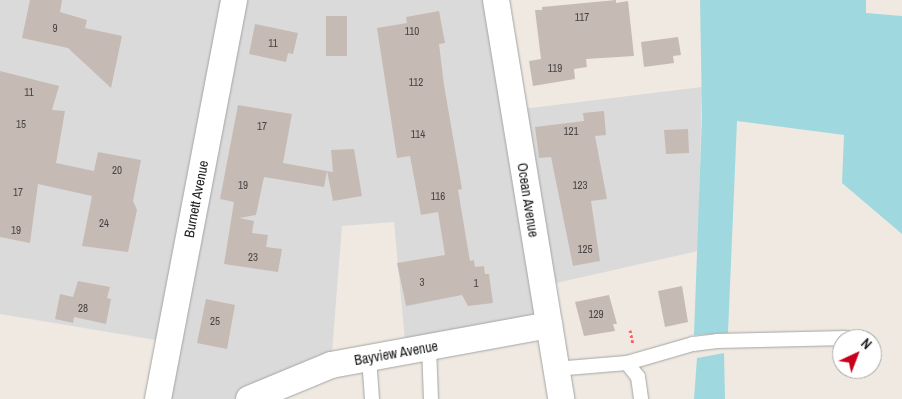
<!DOCTYPE html>
<style>
body{margin:0}
#map{position:relative;width:902px;height:399px;overflow:hidden;background:#efe9e2;font-family:"Archivo Narrow",sans-serif}
div>[style]{position:absolute}
.residential>*{inset:0;background:#dbdada}
.water>*{inset:0;background:#9fd9df}
.building>*{inset:0;background:#c6bab5}
.path>*{height:3px;margin-top:-1.5px;transform-origin:0;background:repeating-linear-gradient(90deg,#ff6267 0 2.5px,transparent 0 5px)}
.roads{filter:drop-shadow(0 0 1px #a4a4a4) drop-shadow(0 0 1px #a4a4a4)}
.lane>*{height:14px;margin:-7px;padding:0 7px;transform-origin:7px;border-radius:7px;background:#fff}
.street>*{height:26px;margin:-13px;padding:0 13px;transform-origin:13px;border-radius:13px;background:#fff}
span{translate:-50% -50%;white-space:nowrap;text-align:center;line-height:1.15;-webkit-text-stroke:5px #fff;paint-order:stroke}
.number-label{font-size:11px;color:#474443}
.number-label span{-webkit-text-stroke-width:0}
.street-label{font-size:14px;color:#1d1d1d}
.north{position:absolute;left:832px;top:329px;width:50px;height:50px;box-sizing:border-box;background:#fff;border:1px solid #a5a5a5;border-radius:50%;rotate:43deg;font-size:14px;font-weight:700;line-height:20px;text-align:center;color:#1d1d1d}
.north::after{content:'';display:block;margin:auto;width:18px;height:22px;background:#c9001b;clip-path:polygon(50% 0,100% 100%,50% 72%,0 100%)}
</style>
<div id="map">
<div class="residential">
<i style="clip-path:polygon(0 0,496px 0,514px 110px,702px 87px,698px 251px,543px 286px,549px 325px,406px 351px,394px 222px,342px 226px,331px 365px,243px 399px,158px 399px,168px 342px,0 314px)"></i>
</div>
<div class="water">
<i style="clip-path:polygon(700px 0,866px 0,866px 13px,902px 16px,902px 234px,842px 183px,844px 135px,737px 121px,728px 333px,694px 335px,702px 116px)"></i>
<i style="clip-path:polygon(724px 353px,725px 399px,694px 399px,697px 358px)"></i>
</div>
<div class="building">
<i style="clip-path:polygon(30px 0,62px 0,60px 12px,87px 20px,85px 28px,122px 36px,111px 88px,68px 48px,22px 38px)"></i>
<i style="clip-path:polygon(616px 0,616px 3px,628px 1px,634px 56px,586px 59px,587px 67px,574px 69px,575px 79px,533px 86px,529px 61px,541px 59px,535px 10px,542px 10px,542px 7px)"></i>
<i style="clip-path:polygon(439px 11px,445px 43px,439px 44px,444px 85px,462px 189px,458px 190px,470px 261px,474px 260px,475px 267px,484px 266px,485px 274px,489px 274px,493px 303px,468px 306px,462px 295px,406px 306px,397px 263px,445px 255px,438px 212px,421px 215px,410px 156px,397px 158px,377px 28px,407px 23px,406px 17px)"></i>
<i style="clip-path:polygon(326px 16px,347px 16px,347px 56px,326px 56px)"></i>
<i style="clip-path:polygon(255px 24px,298px 33px,293px 54px,288px 53px,286px 62px,249px 54px)"></i>
<i style="clip-path:polygon(678px 37px,681px 55px,673px 56px,674px 63px,644px 67px,641px 42px)"></i>
<i style="clip-path:polygon(0 71px,59px 86px,52px 110px,65px 111px,56px 163px,94px 171px,98px 152px,141px 160px,133px 201px,137px 210px,128px 252px,82px 246px,92px 196px,38px 184px,30px 243px,0 237px)"></i>
<i style="clip-path:polygon(238px 105px,292px 114px,283px 163px,327px 171px,324px 187px,264px 177px,256px 215px,239px 218px,254px 221px,252px 233px,268px 235px,266px 247px,282px 249px,278px 272px,224px 264px,234px 202px,220px 199px)"></i>
<i style="clip-path:polygon(604px 111px,606px 135px,595px 136px,607px 199px,591px 201px,600px 261px,573px 266px,551px 157px,539px 158px,535px 127px,584px 121px,583px 113px)"></i>
<i style="clip-path:polygon(688px 129px,689px 153px,666px 154px,664px 130px)"></i>
<i style="clip-path:polygon(354px 149px,362px 196px,333px 201px,327px 171px,333px 172px,331px 150px)"></i>
<i style="clip-path:polygon(78px 281px,110px 287px,107px 298px,111px 299px,106px 324px,74px 317px,73px 323px,55px 319px,60px 294px,73px 297px)"></i>
<i style="clip-path:polygon(682px 286px,688px 322px,665px 327px,658px 291px)"></i>
<i style="clip-path:polygon(609px 295px,617px 324px,613px 324px,615px 331px,584px 336px,575px 302px)"></i>
<i style="clip-path:polygon(206px 299px,235px 305px,227px 349px,197px 343px)"></i>
</div>
<div class="path">
<i style="left:630px;top:330px;width:14px;rotate:78deg"></i>
</div>
<div class="roads">
<div class="lane">
<i style="left:429px;top:347px;width:52px;rotate:87.8deg"></i>
<i style="left:369px;top:358px;width:41px;rotate:85.8deg"></i>
<i style="left:627px;top:363px;width:69px;rotate:-16.1deg"></i>
<i style="left:693px;top:344px;width:24px;rotate:-7deg"></i>
<i style="left:717px;top:341px;width:129px;rotate:-1.3deg"></i>
<i style="left:555px;top:369px;width:72px;rotate:-4.8deg"></i>
<i style="left:627px;top:363px;width:18px;rotate:52deg"></i>
<i style="left:638px;top:377px;width:22px;rotate:82deg"></i>
</div>
<div class="street">
<i style="left:496px;top:0;width:404px;rotate:80.7deg"></i>
<i style="left:158px;top:399px;width:406px;rotate:-79.2deg"></i>
<i style="left:249px;top:399px;width:89px;rotate:-22.5deg"></i>
<i style="left:331px;top:365px;width:222px;rotate:-10.4deg"></i>
</div>
</div>
<div class="number-label">
<span style="left:582px;top:17px">117</span>
<span style="left:55px;top:28px">9</span>
<span style="left:412px;top:31px">110</span>
<span style="left:273px;top:43px">11</span>
<span style="left:555px;top:68px">119</span>
<span style="left:416px;top:82px">112</span>
<span style="left:29px;top:92px">11</span>
<span style="left:21px;top:124px">15</span>
<span style="left:262px;top:126px">17</span>
<span style="left:571px;top:131px">121</span>
<span style="left:418px;top:134px">114</span>
<span style="left:117px;top:170px">20</span>
<span style="left:243px;top:185px">19</span>
<span style="left:580px;top:185px">123</span>
<span style="left:18px;top:192px">17</span>
<span style="left:438px;top:196px">116</span>
<span style="left:104px;top:223px">24</span>
<span style="left:16px;top:230px">19</span>
<span style="left:585px;top:249px">125</span>
<span style="left:253px;top:257px">23</span>
<span style="left:422px;top:282px">3</span>
<span style="left:476px;top:283px">1</span>
<span style="left:83px;top:308px">28</span>
<span style="left:596px;top:314px">129</span>
<span style="left:215px;top:321px">25</span>
</div>
<div class="street-label">
<span style="left:196px;top:199px;rotate:-79deg">Burnett Avenue</span>
<span style="left:528px;top:200px;rotate:81deg">Ocean Avenue</span>
<span style="left:396px;top:353px;rotate:-10deg">Bayview Avenue</span>
</div>
<div class="north">N</div>
</div>
